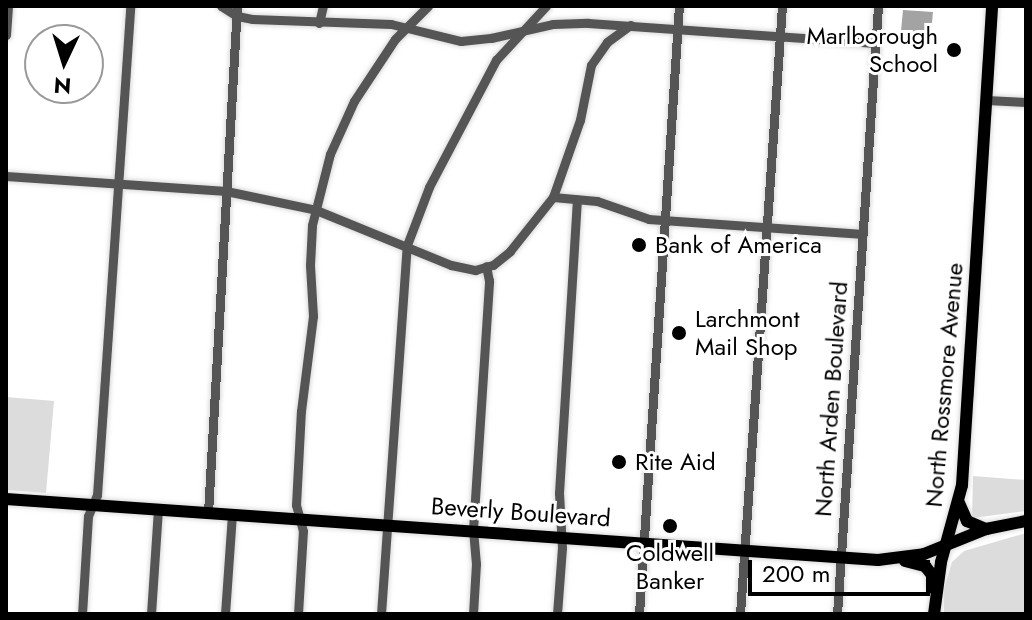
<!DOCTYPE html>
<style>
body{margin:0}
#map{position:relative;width:1032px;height:620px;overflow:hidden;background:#fff;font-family:Jost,sans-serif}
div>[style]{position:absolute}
.green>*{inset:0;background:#dcdcdc}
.water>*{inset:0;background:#a3a3a3}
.roads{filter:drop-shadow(0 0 2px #dbdbdb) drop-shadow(0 0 2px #dbdbdb)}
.minor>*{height:9px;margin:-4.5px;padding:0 4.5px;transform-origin:4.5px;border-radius:4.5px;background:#555}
.major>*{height:12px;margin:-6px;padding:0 6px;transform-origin:6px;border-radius:6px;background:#000}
.dots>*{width:22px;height:22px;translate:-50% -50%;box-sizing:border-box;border:4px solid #fff;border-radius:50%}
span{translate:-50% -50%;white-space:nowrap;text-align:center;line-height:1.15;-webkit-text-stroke:6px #fff;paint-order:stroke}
.poi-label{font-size:24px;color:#000}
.right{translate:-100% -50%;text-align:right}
.left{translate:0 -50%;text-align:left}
.street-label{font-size:24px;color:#000}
.frame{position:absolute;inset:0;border:8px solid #000;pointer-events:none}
.north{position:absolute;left:24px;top:24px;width:80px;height:80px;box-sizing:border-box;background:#fff;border:2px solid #999;border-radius:50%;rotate:184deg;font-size:22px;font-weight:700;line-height:32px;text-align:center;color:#000}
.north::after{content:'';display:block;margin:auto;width:28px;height:36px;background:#000;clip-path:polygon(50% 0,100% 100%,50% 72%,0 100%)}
.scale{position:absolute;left:748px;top:560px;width:182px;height:36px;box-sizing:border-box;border:4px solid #000;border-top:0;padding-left:10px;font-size:24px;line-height:28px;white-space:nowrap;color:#000;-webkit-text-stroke:6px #fff;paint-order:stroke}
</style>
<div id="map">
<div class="green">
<i style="clip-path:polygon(6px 397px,54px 401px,46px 493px,6px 490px)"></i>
<i style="clip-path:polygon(973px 476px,1026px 480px,1026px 511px,972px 518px)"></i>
<i style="clip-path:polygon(1026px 533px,1026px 614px,944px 614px,944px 589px,952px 562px,964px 551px)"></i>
</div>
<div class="water">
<i style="clip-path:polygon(903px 10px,933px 12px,931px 33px,901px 31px)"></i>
</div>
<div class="roads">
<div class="minor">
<i style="left:221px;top:6px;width:19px;rotate:32deg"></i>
<i style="left:237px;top:16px;width:15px;rotate:11deg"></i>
<i style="left:252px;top:19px;width:139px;rotate:2.1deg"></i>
<i style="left:391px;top:24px;width:72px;rotate:13.7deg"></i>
<i style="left:461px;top:41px;width:30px;rotate:-6deg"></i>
<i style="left:491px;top:38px;width:64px;rotate:-12.7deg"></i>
<i style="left:553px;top:24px;width:35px;rotate:-2deg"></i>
<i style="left:588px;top:23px;width:288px;rotate:4deg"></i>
<i style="left:319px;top:23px;width:17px;rotate:-77deg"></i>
<i style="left:6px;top:35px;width:29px;rotate:-86deg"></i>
<i style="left:986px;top:100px;width:40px;rotate:2.9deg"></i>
<i style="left:6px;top:176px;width:221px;rotate:3.9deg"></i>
<i style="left:226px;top:191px;width:92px;rotate:11.9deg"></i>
<i style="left:316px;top:210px;width:146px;rotate:22.2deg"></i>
<i style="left:451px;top:265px;width:25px;rotate:12deg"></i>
<i style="left:475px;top:270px;width:19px;rotate:-16deg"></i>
<i style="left:493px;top:265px;width:22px;rotate:-39deg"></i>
<i style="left:510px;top:251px;width:69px;rotate:-51.5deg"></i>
<i style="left:553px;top:197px;width:82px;rotate:-70.7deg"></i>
<i style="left:580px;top:120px;width:56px;rotate:-78.7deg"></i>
<i style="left:591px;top:65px;width:28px;rotate:-55deg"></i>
<i style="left:607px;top:42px;width:29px;rotate:-36deg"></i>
<i style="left:553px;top:197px;width:44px;rotate:5.2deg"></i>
<i style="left:597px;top:201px;width:55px;rotate:19.1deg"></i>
<i style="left:649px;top:219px;width:214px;rotate:4deg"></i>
<i style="left:208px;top:513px;width:508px;rotate:-86.73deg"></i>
<i style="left:82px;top:614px;width:98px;rotate:-86.5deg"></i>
<i style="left:88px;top:516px;width:23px;rotate:-67deg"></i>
<i style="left:97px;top:495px;width:490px;rotate:-86.1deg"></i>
<i style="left:151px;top:614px;width:105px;rotate:-86.2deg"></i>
<i style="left:225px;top:614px;width:100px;rotate:-86deg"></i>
<i style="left:298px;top:614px;width:83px;rotate:-86.6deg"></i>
<i style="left:303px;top:531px;width:27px;rotate:-105deg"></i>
<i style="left:296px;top:505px;width:94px;rotate:-87deg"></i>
<i style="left:301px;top:411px;width:96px;rotate:-82.8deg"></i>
<i style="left:313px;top:316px;width:51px;rotate:-93.4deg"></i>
<i style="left:310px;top:265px;width:40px;rotate:-87.1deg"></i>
<i style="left:312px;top:225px;width:73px;rotate:-75.8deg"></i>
<i style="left:330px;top:154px;width:58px;rotate:-65.6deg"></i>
<i style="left:354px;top:101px;width:74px;rotate:-56.5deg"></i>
<i style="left:395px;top:39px;width:47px;rotate:-45deg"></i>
<i style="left:381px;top:614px;width:370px;rotate:-86deg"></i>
<i style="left:407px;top:245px;width:62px;rotate:-69.2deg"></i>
<i style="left:429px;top:187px;width:144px;rotate:-62.2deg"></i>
<i style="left:496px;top:60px;width:74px;rotate:-47.2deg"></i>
<i style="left:473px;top:614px;width:50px;rotate:-86.6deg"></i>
<i style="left:476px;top:564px;width:34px;rotate:-95deg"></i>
<i style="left:473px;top:530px;width:250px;rotate:-86.3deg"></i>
<i style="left:489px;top:281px;width:15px;rotate:-101deg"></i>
<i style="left:557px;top:614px;width:66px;rotate:-85.7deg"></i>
<i style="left:562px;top:548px;width:55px;rotate:-93.1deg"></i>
<i style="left:559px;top:493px;width:294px;rotate:-86.5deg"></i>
<i style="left:639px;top:614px;width:609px;rotate:-86.24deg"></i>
<i style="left:740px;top:614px;width:609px;rotate:-86.05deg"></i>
<i style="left:837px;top:614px;width:609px;rotate:-86.14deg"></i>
</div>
<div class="major">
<i style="left:6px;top:499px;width:874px;rotate:4deg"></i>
<i style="left:878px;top:560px;width:46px;rotate:-7.4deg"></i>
<i style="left:924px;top:554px;width:67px;rotate:-22deg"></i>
<i style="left:986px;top:529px;width:41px;rotate:-11.3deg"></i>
<i style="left:959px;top:503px;width:20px;rotate:66deg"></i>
<i style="left:967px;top:521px;width:21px;rotate:23deg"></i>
<i style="left:905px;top:561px;width:21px;rotate:14deg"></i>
<i style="left:925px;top:566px;width:11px;rotate:52deg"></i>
<i style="left:932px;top:575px;width:13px;rotate:86deg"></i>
<i style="left:934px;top:614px;width:52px;rotate:-82.3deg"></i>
<i style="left:941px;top:562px;width:80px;rotate:-74.7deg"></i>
<i style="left:962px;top:485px;width:480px;rotate:-86.4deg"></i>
</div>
</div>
<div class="dots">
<i style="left:954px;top:50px;background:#000"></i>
<i style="left:639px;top:245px;background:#000"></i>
<i style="left:679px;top:333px;background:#000"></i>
<i style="left:619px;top:462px;background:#000"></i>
<i style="left:670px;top:526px;background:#000"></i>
</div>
<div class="poi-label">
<span class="right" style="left:938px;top:50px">Marlborough<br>School</span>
<span class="left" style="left:655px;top:245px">Bank of America</span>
<span class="left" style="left:695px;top:333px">Larchmont<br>Mail Shop</span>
<span class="left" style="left:635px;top:462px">Rite Aid</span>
<span style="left:670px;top:567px">Coldwell<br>Banker</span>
</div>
<div class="street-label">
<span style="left:944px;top:385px;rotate:-85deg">North Rossmore Avenue</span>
<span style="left:831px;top:399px;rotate:-86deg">North Arden Boulevard</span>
<span style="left:521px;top:512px;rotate:4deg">Beverly Boulevard</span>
</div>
<div class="frame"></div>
<div class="north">N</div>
<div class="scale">200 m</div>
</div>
